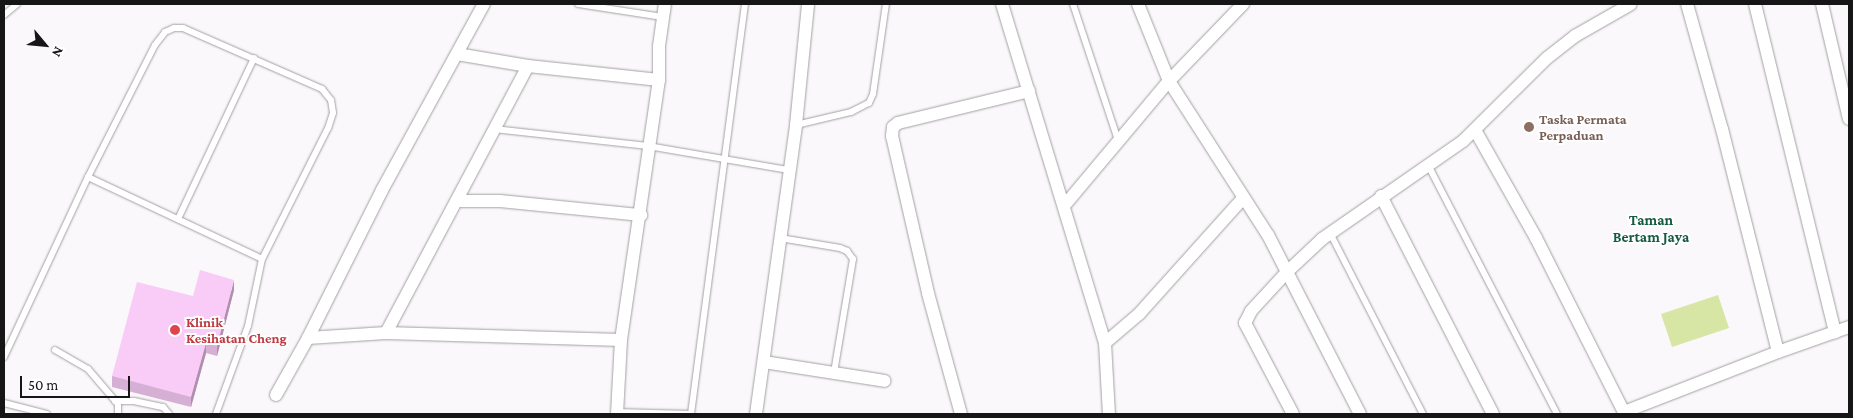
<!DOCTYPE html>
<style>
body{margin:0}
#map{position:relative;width:1853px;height:418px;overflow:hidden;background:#fbf8fb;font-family:"Crimson Pro",serif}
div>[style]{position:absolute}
.green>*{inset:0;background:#d7e6a4}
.roads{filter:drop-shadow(0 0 1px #a2a0a2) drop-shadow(0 0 1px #a2a0a2)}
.lane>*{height:6px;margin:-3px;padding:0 3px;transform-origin:3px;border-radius:3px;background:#fff}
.street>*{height:12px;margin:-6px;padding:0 6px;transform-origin:6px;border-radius:6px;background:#fff}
.wall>*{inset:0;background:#d5afd4}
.shaded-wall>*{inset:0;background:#ae8fad}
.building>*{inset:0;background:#f8ccf7}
.dots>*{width:14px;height:14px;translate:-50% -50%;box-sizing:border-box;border:2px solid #fff;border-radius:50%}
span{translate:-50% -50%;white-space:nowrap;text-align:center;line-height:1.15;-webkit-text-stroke:4px #fff;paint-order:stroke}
.education-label{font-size:14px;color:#785e54;font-weight:700}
.left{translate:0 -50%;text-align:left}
.health-label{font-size:14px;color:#be3a42;font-weight:700}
.neighbourhood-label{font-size:15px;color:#165b41;font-weight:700}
.frame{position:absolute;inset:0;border:5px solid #171617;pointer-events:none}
.north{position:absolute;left:20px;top:20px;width:50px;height:50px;-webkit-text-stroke:4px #fff;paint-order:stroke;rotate:118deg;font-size:14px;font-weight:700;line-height:20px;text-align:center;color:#171617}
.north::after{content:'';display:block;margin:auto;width:18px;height:22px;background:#171617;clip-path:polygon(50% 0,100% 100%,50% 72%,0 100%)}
.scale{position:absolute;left:20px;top:376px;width:110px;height:22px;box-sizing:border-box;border:2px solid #171617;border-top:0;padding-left:6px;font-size:15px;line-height:18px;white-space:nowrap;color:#171617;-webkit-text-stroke:4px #fff;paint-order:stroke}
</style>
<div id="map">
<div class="green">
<i style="clip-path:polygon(1718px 295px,1729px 328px,1672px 347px,1661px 314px)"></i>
</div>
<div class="roads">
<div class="lane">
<i style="left:578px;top:4px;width:86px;rotate:8.7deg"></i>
<i style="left:1073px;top:4px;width:143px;rotate:71.7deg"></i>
<i style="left:4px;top:15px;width:17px;rotate:-40deg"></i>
<i style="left:796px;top:125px;width:57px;rotate:-13.3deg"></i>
<i style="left:851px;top:112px;width:20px;rotate:-27deg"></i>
<i style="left:869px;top:103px;width:10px;rotate:-66deg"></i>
<i style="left:873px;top:94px;width:91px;rotate:-81.8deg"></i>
<i style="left:494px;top:129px;width:155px;rotate:6.3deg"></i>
<i style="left:648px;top:146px;width:143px;rotate:9.7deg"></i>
<i style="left:1428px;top:165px;width:280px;rotate:62.6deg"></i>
<i style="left:88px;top:177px;width:192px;rotate:25.2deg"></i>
<i style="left:178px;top:219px;width:178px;rotate:-64.7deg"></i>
<i style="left:1330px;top:233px;width:203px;rotate:62.8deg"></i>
<i style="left:780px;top:238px;width:61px;rotate:9.5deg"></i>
<i style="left:840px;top:248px;width:8px;rotate:23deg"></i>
<i style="left:847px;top:251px;width:10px;rotate:53deg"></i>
<i style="left:853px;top:259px;width:116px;rotate:99.5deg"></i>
<i style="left:55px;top:350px;width:38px;rotate:30deg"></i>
<i style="left:88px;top:369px;width:46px;rotate:49.4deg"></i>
<i style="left:118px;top:404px;width:10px;rotate:90deg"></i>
<i style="left:4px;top:357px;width:199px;rotate:-65deg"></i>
<i style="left:88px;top:177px;width:148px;rotate:-63.1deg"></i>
<i style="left:155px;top:45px;width:16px;rotate:-52deg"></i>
<i style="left:165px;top:32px;width:10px;rotate:-24deg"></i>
<i style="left:174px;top:28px;width:9px"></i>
<i style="left:183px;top:28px;width:152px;rotate:23.7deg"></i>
<i style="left:322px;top:89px;width:14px;rotate:51deg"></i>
<i style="left:331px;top:100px;width:13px;rotate:81deg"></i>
<i style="left:333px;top:113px;width:16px;rotate:108deg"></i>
<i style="left:328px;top:128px;width:147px;rotate:116.7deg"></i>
<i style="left:262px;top:259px;width:68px;rotate:101.8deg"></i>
<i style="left:248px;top:326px;width:94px;rotate:110deg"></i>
<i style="left:115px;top:401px;width:19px"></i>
<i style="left:134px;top:401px;width:30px;rotate:12deg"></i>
<i style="left:163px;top:407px;width:9px;rotate:49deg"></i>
<i style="left:4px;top:403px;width:44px;rotate:14.3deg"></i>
<i style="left:618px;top:412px;width:71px;rotate:1.6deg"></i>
<i style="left:691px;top:414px;width:414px;rotate:-82.5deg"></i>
</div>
<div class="street">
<i style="left:1002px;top:4px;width:354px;rotate:73.1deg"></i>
<i style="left:1105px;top:343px;width:71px;rotate:86.8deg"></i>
<i style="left:1138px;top:4px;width:83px;rotate:68.1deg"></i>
<i style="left:1169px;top:81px;width:183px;rotate:57.3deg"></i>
<i style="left:1268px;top:235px;width:201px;rotate:62.8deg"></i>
<i style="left:1687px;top:4px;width:130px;rotate:74.4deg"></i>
<i style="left:1722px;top:129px;width:230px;rotate:75.9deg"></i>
<i style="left:1755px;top:4px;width:338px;rotate:76.3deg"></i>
<i style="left:1822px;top:4px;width:118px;rotate:76.8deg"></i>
<i style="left:457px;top:54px;width:72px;rotate:9.6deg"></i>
<i style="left:528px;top:66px;width:132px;rotate:6.1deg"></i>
<i style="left:1475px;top:130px;width:124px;rotate:60.5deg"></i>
<i style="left:1536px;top:238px;width:197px;rotate:63.2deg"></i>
<i style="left:1381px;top:196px;width:245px;rotate:62.8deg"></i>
<i style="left:458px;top:201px;width:42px"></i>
<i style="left:500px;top:201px;width:142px;rotate:5.7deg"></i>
<i style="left:1064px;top:206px;width:163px;rotate:-50deg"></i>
<i style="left:1169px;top:81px;width:107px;rotate:-46.1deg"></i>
<i style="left:386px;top:333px;width:302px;rotate:-62deg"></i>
<i style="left:308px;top:338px;width:78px;rotate:-3.7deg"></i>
<i style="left:386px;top:333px;width:235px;rotate:1.7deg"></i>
<i style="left:1105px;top:343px;width:45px;rotate:-40.5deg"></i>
<i style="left:1139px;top:314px;width:156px;rotate:-48.1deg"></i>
<i style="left:764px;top:362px;width:122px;rotate:8.9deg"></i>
<i style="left:276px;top:395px;width:65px;rotate:-60.7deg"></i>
<i style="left:308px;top:338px;width:165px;rotate:-63.4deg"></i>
<i style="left:382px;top:190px;width:212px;rotate:-61.3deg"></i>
<i style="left:1624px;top:412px;width:165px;rotate:-21.3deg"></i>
<i style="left:1778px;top:352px;width:75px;rotate:-19.4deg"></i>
<i style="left:617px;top:414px;width:74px;rotate:-86.9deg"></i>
<i style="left:621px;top:340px;width:263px;rotate:-81.7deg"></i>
<i style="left:659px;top:80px;width:34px;rotate:-90deg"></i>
<i style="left:659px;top:46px;width:42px;rotate:-81.9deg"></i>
<i style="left:756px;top:414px;width:292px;rotate:-82.1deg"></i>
<i style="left:796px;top:125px;width:122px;rotate:-84.3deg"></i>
<i style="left:961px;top:414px;width:125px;rotate:-105.3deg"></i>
<i style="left:928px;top:293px;width:161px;rotate:-102.9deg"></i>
<i style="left:892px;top:136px;width:9px;rotate:-84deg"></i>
<i style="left:893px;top:127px;width:6px;rotate:-39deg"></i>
<i style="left:898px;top:123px;width:135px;rotate:-13.7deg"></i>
<i style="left:1293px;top:414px;width:103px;rotate:-117.8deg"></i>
<i style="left:1245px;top:323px;width:13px;rotate:-63deg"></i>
<i style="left:1251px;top:311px;width:53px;rotate:-47.3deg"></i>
<i style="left:1287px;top:272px;width:48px;rotate:-43.3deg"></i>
<i style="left:1322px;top:239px;width:172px;rotate:-34.8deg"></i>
<i style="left:1463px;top:141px;width:118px;rotate:-44.7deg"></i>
<i style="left:1547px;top:58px;width:36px;rotate:-38deg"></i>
<i style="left:1575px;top:36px;width:64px;rotate:-29.7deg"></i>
</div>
</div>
<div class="wall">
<i style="clip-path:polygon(234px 290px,217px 356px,206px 353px,191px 407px,112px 387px,112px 376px)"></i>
</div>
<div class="shaded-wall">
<i style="clip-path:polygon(234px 280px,234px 290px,217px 356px,217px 346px)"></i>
<i style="clip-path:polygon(206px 343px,206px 353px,191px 407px,191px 397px)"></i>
</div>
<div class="building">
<i style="clip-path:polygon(200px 270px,234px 280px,217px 346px,206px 343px,191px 397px,112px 376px,137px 282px,193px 296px)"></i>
</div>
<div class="dots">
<i style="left:1529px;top:127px;background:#8d6e63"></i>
<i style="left:175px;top:330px;background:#e0444e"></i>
</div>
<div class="education-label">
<span class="left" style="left:1539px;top:127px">Taska Permata<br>Perpaduan</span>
</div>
<div class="health-label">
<span class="left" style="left:186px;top:330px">Klinik<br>Kesihatan Cheng</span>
</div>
<div class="neighbourhood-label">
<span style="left:1651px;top:229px">Taman<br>Bertam Jaya</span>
</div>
<div class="frame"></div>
<div class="north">N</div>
<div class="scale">50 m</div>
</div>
